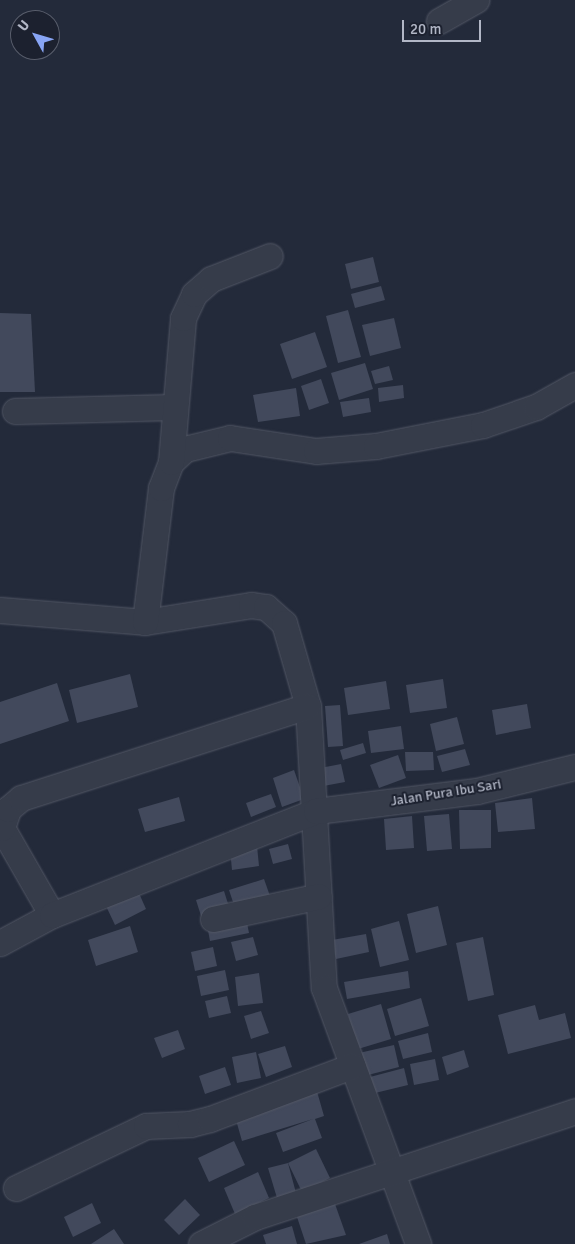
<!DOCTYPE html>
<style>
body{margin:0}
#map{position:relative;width:575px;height:1244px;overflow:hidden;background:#232a3a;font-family:Signika,sans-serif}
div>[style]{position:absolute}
.building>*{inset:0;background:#42495c}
.roads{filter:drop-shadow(0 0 1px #525765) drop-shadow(0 0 1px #525765)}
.minor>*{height:25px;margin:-12.5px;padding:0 12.5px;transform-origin:12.5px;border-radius:12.5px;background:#363c4a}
span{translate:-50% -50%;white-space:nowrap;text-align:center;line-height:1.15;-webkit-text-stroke:4px #1c212f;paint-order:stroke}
.street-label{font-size:14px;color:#b2b7c6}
.north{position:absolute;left:10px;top:10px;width:50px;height:50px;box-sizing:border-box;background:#1c212f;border:1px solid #585d6b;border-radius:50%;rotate:309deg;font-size:14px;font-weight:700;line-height:20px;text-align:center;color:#b2b7c6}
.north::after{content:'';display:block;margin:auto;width:18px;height:22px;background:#88a5f5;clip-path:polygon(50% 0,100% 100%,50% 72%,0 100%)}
.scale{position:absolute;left:402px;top:20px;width:79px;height:22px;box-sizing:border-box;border:2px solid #b2b7c6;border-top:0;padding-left:6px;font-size:15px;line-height:18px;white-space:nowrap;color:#b2b7c6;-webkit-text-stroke:4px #1c212f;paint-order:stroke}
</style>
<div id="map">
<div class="building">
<i style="clip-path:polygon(373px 257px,379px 282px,351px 289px,345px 264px)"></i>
<i style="clip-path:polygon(381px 286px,385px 300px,355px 308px,351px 294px)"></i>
<i style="clip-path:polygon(348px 310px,361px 357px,338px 363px,326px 316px)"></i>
<i style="clip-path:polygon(0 313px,31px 314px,35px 392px,0 392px)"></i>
<i style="clip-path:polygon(394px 318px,401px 348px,370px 356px,362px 325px)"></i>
<i style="clip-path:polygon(315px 332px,327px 367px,292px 379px,280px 344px)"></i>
<i style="clip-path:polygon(365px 363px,373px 389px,339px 400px,331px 373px)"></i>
<i style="clip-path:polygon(389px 366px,393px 380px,375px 384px,371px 371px)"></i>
<i style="clip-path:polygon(321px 379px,329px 403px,309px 410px,301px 386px)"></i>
<i style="clip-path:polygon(403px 385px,404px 398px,379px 402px,378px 388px)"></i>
<i style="clip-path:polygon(296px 388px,300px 416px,258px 422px,253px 395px)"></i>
<i style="clip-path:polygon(369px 398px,371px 412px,343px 417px,340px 402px)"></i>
<i style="clip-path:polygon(130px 674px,138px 707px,77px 723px,69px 690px)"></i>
<i style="clip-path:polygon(443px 679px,447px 708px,410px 713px,406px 685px)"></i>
<i style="clip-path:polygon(386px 681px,390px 709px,348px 715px,344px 688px)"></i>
<i style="clip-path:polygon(57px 683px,69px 721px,0 744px,0 702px)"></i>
<i style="clip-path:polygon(527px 704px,531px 728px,496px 735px,492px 710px)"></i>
<i style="clip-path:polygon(340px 705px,343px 746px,328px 747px,325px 706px)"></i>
<i style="clip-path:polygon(457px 717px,464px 744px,436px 751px,430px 724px)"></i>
<i style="clip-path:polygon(401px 726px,404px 749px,371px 753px,368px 731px)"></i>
<i style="clip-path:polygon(363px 743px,366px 753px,343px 760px,340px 750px)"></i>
<i style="clip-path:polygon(465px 749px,470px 765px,442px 772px,437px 756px)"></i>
<i style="clip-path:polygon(405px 752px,433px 752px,434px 770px,406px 771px)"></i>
<i style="clip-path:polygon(398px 755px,406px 778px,379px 788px,370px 765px)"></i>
<i style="clip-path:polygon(341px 764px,345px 782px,318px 787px,315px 769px)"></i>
<i style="clip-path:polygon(294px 770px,304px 799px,282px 807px,273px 778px)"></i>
<i style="clip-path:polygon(271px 794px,276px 807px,251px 817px,246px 803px)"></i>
<i style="clip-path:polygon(179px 797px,185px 821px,145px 832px,138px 809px)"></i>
<i style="clip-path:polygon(532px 798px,535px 829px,498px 832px,495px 803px)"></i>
<i style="clip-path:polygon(459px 810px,491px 810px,491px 848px,460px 849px)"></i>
<i style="clip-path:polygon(449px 814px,452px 849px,427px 851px,424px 816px)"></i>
<i style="clip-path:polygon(412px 816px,414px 848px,386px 850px,384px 819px)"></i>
<i style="clip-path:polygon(288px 844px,292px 859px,273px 864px,269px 849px)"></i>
<i style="clip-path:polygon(257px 846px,259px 866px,232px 870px,230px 849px)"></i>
<i style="clip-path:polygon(264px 879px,270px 896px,235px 908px,229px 890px)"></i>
<i style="clip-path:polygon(138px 891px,146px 909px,115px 925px,106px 906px)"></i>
<i style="clip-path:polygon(224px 891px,230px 910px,202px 919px,196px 900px)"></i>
<i style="clip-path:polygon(438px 906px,447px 945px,416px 953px,407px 914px)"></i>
<i style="clip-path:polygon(246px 918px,249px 933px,210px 941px,207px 925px)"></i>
<i style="clip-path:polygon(399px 921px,409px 960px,380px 967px,371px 929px)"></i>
<i style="clip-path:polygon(130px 926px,138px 952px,96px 966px,88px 940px)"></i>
<i style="clip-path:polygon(366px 934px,369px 952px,336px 959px,332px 940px)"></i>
<i style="clip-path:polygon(253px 937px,258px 955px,236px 961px,231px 942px)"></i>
<i style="clip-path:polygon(483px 937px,494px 995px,468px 1001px,456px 943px)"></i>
<i style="clip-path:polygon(213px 947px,217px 966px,195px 971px,191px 952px)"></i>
<i style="clip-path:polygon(225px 970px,229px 990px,201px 996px,197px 976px)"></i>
<i style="clip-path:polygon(408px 971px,410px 988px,347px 999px,344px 982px)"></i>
<i style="clip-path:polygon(259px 973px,263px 1003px,238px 1006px,235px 977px)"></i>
<i style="clip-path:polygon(227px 996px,231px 1013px,209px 1018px,205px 1001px)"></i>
<i style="clip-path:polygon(421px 998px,429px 1026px,395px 1036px,387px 1009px)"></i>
<i style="clip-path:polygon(381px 1004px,391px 1039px,358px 1049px,348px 1014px)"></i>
<i style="clip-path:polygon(535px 1005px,539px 1020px,565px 1013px,571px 1038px,508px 1054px,498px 1015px)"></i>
<i style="clip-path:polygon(261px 1011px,269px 1033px,251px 1039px,244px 1016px)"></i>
<i style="clip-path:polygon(178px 1030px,185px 1049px,162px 1058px,154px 1038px)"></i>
<i style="clip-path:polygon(428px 1033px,432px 1052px,403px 1059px,398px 1041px)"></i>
<i style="clip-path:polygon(394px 1045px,399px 1067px,364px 1076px,359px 1053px)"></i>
<i style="clip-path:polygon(285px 1046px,292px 1067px,266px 1077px,258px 1054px)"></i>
<i style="clip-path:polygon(464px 1050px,469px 1067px,447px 1075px,442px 1057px)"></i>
<i style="clip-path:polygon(256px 1052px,261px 1078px,237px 1083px,232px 1057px)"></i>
<i style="clip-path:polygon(435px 1059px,439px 1080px,414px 1085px,410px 1064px)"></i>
<i style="clip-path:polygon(225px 1067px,231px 1085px,205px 1094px,199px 1076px)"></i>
<i style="clip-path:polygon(404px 1068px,408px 1085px,375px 1093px,370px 1077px)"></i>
<i style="clip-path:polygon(316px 1088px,324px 1116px,315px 1119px,322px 1138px,283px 1152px,276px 1133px,313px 1119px,242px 1141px,234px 1113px)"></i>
<i style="clip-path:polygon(234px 1141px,245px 1165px,209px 1182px,198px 1158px)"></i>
<i style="clip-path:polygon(316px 1149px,330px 1178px,302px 1192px,288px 1163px)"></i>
<i style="clip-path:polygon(288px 1163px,296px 1193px,277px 1198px,268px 1168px)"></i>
<i style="clip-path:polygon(258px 1172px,269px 1198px,235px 1214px,224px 1188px)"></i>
<i style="clip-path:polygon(185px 1199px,200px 1215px,179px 1235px,164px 1220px)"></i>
<i style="clip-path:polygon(92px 1203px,101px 1223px,73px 1237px,64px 1217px)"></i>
<i style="clip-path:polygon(335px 1204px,346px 1235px,306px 1244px,297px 1217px)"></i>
<i style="clip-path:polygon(292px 1226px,297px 1244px,266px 1244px,263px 1235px)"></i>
<i style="clip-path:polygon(114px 1229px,124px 1244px,91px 1244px)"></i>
<i style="clip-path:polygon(387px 1234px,390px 1244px,359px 1244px)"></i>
</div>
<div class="roads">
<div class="minor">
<i style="left:439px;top:21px;width:43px;rotate:-29.6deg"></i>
<i style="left:15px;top:411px;width:159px;rotate:-1.4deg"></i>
<i style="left:171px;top:462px;width:19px;rotate:-43deg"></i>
<i style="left:185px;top:449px;width:46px;rotate:-13.7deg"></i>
<i style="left:230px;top:438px;width:87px;rotate:8.6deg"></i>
<i style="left:316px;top:451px;width:60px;rotate:-4.8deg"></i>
<i style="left:376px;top:446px;width:109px;rotate:-11.1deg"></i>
<i style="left:483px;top:425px;width:56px;rotate:-18.8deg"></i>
<i style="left:536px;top:407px;width:45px;rotate:-29.4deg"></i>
<i style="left:0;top:610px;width:145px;rotate:4.7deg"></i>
<i style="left:145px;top:622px;width:107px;rotate:-9.1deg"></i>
<i style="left:251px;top:605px;width:15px;rotate:8deg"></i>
<i style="left:266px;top:607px;width:24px;rotate:42deg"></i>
<i style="left:284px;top:623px;width:86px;rotate:73.9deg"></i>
<i style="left:308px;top:706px;width:282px;rotate:86.8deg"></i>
<i style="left:324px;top:988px;width:273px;rotate:69.8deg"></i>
<i style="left:145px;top:622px;width:135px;rotate:-83.2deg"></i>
<i style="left:161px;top:488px;width:28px;rotate:-69deg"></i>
<i style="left:171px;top:462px;width:144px;rotate:-85.2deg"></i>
<i style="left:183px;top:318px;width:26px;rotate:-65deg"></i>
<i style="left:194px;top:294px;width:23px;rotate:-41deg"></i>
<i style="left:211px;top:279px;width:63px;rotate:-21.3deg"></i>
<i style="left:52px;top:915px;width:100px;rotate:-119.9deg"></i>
<i style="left:2px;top:828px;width:20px;rotate:-72deg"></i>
<i style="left:8px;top:809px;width:17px;rotate:-40deg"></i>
<i style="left:21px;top:798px;width:301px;rotate:-17.8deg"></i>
<i style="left:213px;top:919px;width:108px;rotate:-12.2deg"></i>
<i style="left:0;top:943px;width:59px;rotate:-28.3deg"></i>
<i style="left:52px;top:915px;width:284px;rotate:-21.5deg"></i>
<i style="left:316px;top:811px;width:162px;rotate:-7.1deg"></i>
<i style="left:477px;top:791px;width:101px;rotate:-13.8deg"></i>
<i style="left:16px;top:1188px;width:144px;rotate:-25.5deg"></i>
<i style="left:146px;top:1126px;width:44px;rotate:-2.6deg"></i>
<i style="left:190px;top:1124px;width:21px;rotate:-14deg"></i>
<i style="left:210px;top:1119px;width:152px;rotate:-20.5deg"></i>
<i style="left:201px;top:1244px;width:60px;rotate:-26.6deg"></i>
<i style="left:255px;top:1217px;width:337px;rotate:-18.3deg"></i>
</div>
</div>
<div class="street-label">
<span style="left:446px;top:793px;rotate:-9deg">Jalan Pura Ibu Sari</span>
</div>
<div class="north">U</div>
<div class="scale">20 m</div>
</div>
